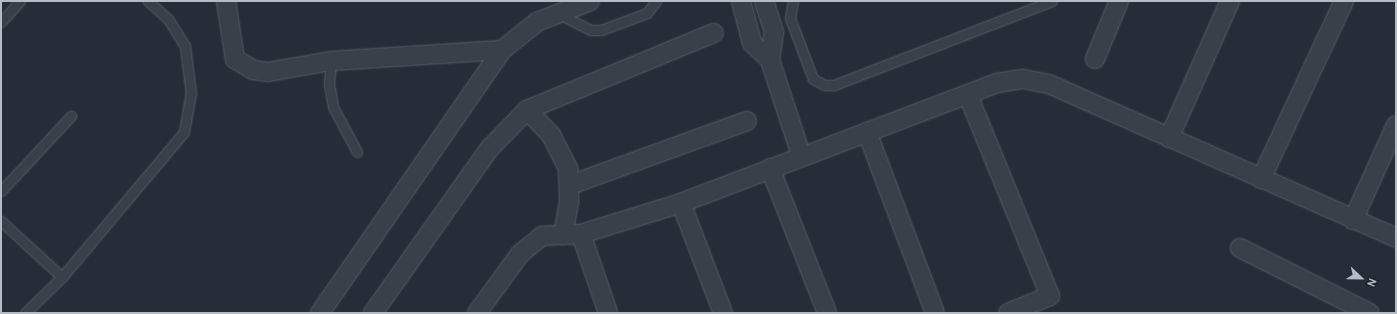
<!DOCTYPE html>
<style>
body{margin:0}
#map{position:relative;width:1397px;height:314px;overflow:hidden;background:#252e38;font-family:Cabin,sans-serif}
div>[style]{position:absolute}
.roads{filter:drop-shadow(0 0 1px #565e67) drop-shadow(0 0 1px #565e67)}
.service>*{height:9px;margin:-4.5px;padding:0 4.5px;transform-origin:4.5px;border-radius:4.5px;background:#384049}
.minor>*{height:18px;margin:-9px;padding:0 9px;transform-origin:9px;border-radius:9px;background:#384049}
span{translate:-50% -50%;white-space:nowrap;text-align:center;line-height:1.15;-webkit-text-stroke:4px #1d252d;paint-order:stroke}
.frame{position:absolute;inset:0;border:2px solid #b3bbc5;pointer-events:none}
.north{position:absolute;left:1341px;top:258px;width:40px;height:40px;-webkit-text-stroke:3px #1d252d;paint-order:stroke;rotate:112deg;font-size:11px;font-weight:700;line-height:16px;text-align:center;color:#b3bbc5}
.north::after{content:'';display:block;margin:auto;width:14px;height:18px;background:#b3bbc5;clip-path:polygon(50% 0,100% 100%,50% 72%,0 100%)}
</style>
<div id="map">
<div class="roads">
<div class="service">
<i style="left:793px;top:1px;width:17px;rotate:100deg"></i>
<i style="left:790px;top:18px;width:65px;rotate:69.3deg"></i>
<i style="left:813px;top:79px;width:13px;rotate:27deg"></i>
<i style="left:825px;top:85px;width:9px"></i>
<i style="left:834px;top:85px;width:234px;rotate:-21.1deg"></i>
<i style="left:559px;top:14px;width:36px;rotate:27deg"></i>
<i style="left:591px;top:30px;width:10px"></i>
<i style="left:601px;top:30px;width:49px;rotate:-20.3deg"></i>
<i style="left:647px;top:13px;width:15px;rotate:-53deg"></i>
<i style="left:1px;top:22px;width:28px;rotate:-48deg"></i>
<i style="left:331px;top:61px;width:23px;rotate:95deg"></i>
<i style="left:329px;top:84px;width:23px;rotate:80deg"></i>
<i style="left:333px;top:107px;width:51px;rotate:61.9deg"></i>
<i style="left:1px;top:191px;width:103px;rotate:-47deg"></i>
<i style="left:1px;top:221px;width:83px;rotate:42.6deg"></i>
<i style="left:25px;top:313px;width:52px;rotate:-44.2deg"></i>
<i style="left:62px;top:277px;width:189px;rotate:-49.9deg"></i>
<i style="left:184px;top:132px;width:39px;rotate:-80deg"></i>
<i style="left:191px;top:94px;width:48px;rotate:-97.1deg"></i>
<i style="left:185px;top:46px;width:32px;rotate:-122deg"></i>
<i style="left:168px;top:19px;width:27px;rotate:-138deg"></i>
</div>
<div class="minor">
<i style="left:226px;top:1px;width:59px;rotate:81.2deg"></i>
<i style="left:235px;top:59px;width:21px;rotate:31deg"></i>
<i style="left:253px;top:70px;width:15px;rotate:8deg"></i>
<i style="left:268px;top:72px;width:64px;rotate:-9.9deg"></i>
<i style="left:331px;top:61px;width:171px;rotate:-3.7deg"></i>
<i style="left:741px;top:1px;width:43px;rotate:75.3deg"></i>
<i style="left:752px;top:43px;width:25px;rotate:43deg"></i>
<i style="left:770px;top:60px;width:100px;rotate:71.9deg"></i>
<i style="left:764px;top:1px;width:33px;rotate:72deg"></i>
<i style="left:774px;top:32px;width:28px;rotate:98deg"></i>
<i style="left:1095px;top:59px;width:63px;rotate:-67.5deg"></i>
<i style="left:968px;top:95px;width:217px;rotate:67.8deg"></i>
<i style="left:1050px;top:296px;width:45px;rotate:158deg"></i>
<i style="left:527px;top:110px;width:35px;rotate:46deg"></i>
<i style="left:551px;top:135px;width:38px;rotate:63deg"></i>
<i style="left:568px;top:169px;width:33px;rotate:88deg"></i>
<i style="left:569px;top:202px;width:34px;rotate:100deg"></i>
<i style="left:867px;top:132px;width:193px;rotate:69.4deg"></i>
<i style="left:1169px;top:138px;width:150px;rotate:-66deg"></i>
<i style="left:770px;top:168px;width:156px;rotate:68.5deg"></i>
<i style="left:1261px;top:179px;width:196px;rotate:-65deg"></i>
<i style="left:570px;top:185px;width:188px;rotate:-19.9deg"></i>
<i style="left:681px;top:203px;width:118px;rotate:69.1deg"></i>
<i style="left:1353px;top:220px;width:104px;rotate:-65.6deg"></i>
<i style="left:581px;top:234px;width:83px;rotate:71.1deg"></i>
<i style="left:1240px;top:248px;width:145px;rotate:26.6deg"></i>
<i style="left:320px;top:313px;width:320px;rotate:-55.3deg"></i>
<i style="left:502px;top:50px;width:45px;rotate:-38.7deg"></i>
<i style="left:537px;top:22px;width:57px;rotate:-21.6deg"></i>
<i style="left:373px;top:313px;width:202px;rotate:-54.7deg"></i>
<i style="left:490px;top:148px;width:53px;rotate:-45.8deg"></i>
<i style="left:527px;top:110px;width:202px;rotate:-22.4deg"></i>
<i style="left:477px;top:313px;width:73px;rotate:-53.9deg"></i>
<i style="left:520px;top:254px;width:28px;rotate:-39deg"></i>
<i style="left:542px;top:236px;width:39px;rotate:-3deg"></i>
<i style="left:581px;top:234px;width:105px;rotate:-17.2deg"></i>
<i style="left:681px;top:203px;width:338px;rotate:-20.8deg"></i>
<i style="left:997px;top:83px;width:26px;rotate:-9deg"></i>
<i style="left:1023px;top:79px;width:26px;rotate:11deg"></i>
<i style="left:1049px;top:84px;width:380px;rotate:23.9deg"></i>
</div>
</div>
<div class="frame"></div>
<div class="north">N</div>
</div>
